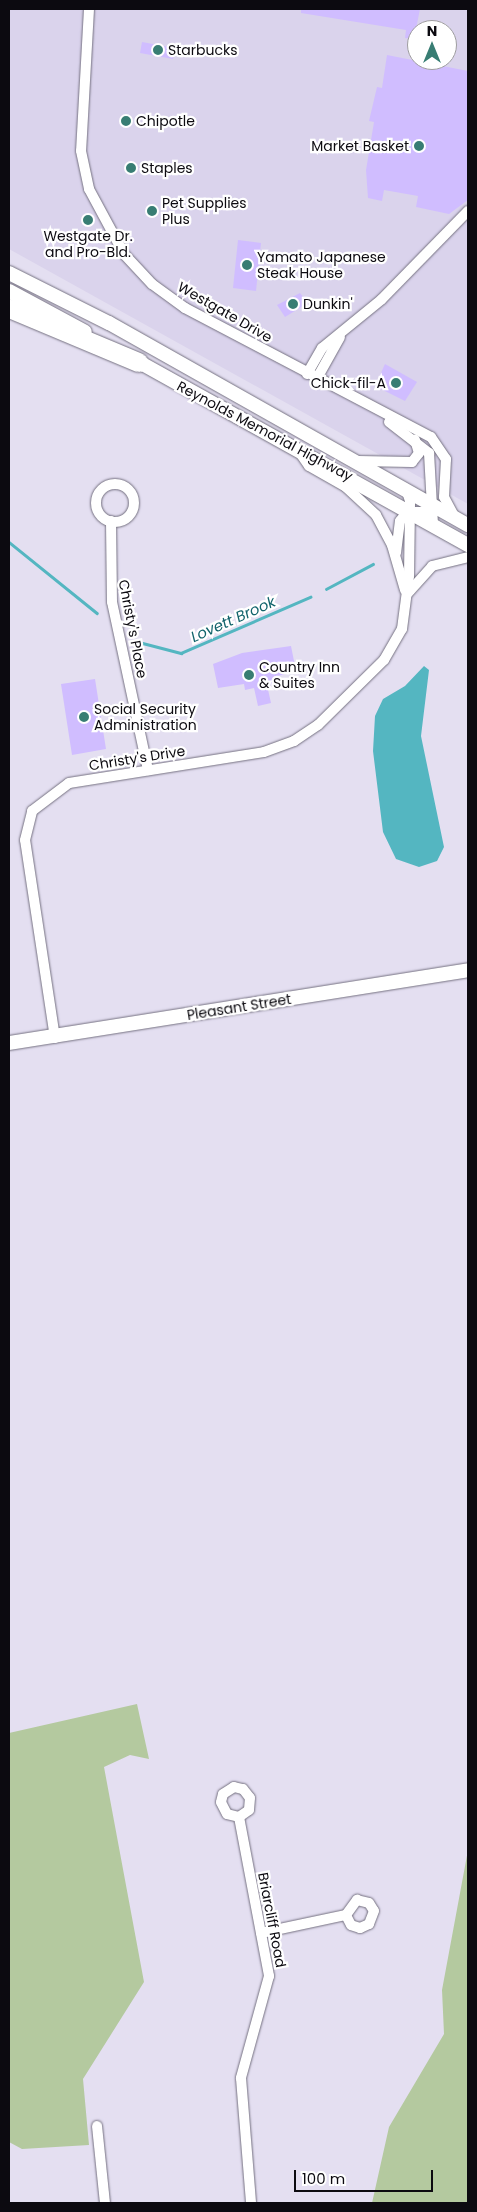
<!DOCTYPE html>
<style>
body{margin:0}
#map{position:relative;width:477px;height:2212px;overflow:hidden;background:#e4dff1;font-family:Poppins,sans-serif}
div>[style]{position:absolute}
.built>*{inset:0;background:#dad3ec}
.green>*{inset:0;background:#b4c99f}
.water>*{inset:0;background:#54b6c1}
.stream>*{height:2.5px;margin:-1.25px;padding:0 1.25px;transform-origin:1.25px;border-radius:1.25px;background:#54b6c1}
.building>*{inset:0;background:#d0bdff}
.roads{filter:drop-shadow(0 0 1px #757181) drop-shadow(0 0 1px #757181)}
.street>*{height:10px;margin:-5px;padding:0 5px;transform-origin:5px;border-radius:5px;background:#fff}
.street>.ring{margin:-5px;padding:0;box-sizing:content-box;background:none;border:10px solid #fff;border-radius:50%}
.secondary>*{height:14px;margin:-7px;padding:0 7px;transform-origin:7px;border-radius:7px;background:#fff}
.highway>*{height:19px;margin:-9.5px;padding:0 9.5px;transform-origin:9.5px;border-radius:9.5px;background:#fff}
.dots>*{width:14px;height:14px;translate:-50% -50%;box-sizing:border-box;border:2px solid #fff;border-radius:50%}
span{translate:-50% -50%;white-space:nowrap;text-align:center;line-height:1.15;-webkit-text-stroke:4.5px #fff;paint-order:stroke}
.poi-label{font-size:14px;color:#0c0a10}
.left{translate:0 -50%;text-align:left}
.right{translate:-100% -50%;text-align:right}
.street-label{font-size:14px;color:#0c0a10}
.water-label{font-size:15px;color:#11636b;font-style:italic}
.frame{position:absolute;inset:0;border:10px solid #0c0a10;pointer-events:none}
.north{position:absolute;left:407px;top:20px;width:50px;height:50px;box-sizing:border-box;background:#fff;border:1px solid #9e9d9f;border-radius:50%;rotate:0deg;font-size:14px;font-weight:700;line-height:20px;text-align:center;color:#0c0a10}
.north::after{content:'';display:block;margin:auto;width:18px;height:22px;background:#387d73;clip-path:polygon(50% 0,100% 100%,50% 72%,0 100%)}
.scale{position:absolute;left:294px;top:2170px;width:139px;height:22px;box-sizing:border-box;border:2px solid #0c0a10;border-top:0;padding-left:6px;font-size:15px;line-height:18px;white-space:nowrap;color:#0c0a10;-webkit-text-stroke:4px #fff;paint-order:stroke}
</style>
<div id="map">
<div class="built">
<i style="clip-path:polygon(evenodd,9px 9px,468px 9px,468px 504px,9px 249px,9px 9px,417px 30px,447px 30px,447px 60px,417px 60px,417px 30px)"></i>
</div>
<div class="green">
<i style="clip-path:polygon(137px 1704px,149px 1759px,130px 1755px,104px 1767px,144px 1982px,83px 2079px,89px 2145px,22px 2149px,9px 2142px,9px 1733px)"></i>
<i style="clip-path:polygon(468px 1850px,468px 2203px,372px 2203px,389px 2127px,444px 2034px,442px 1990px)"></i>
</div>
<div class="water">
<i style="clip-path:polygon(424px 666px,429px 670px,421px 736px,444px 847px,437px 861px,419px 867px,396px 859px,383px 832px,373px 751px,375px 716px,383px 699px,405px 686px)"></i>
</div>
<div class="stream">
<i style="left:9px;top:542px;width:113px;rotate:38.9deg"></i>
<i style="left:326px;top:589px;width:53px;rotate:-28deg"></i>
<i style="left:135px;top:641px;width:48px;rotate:14.6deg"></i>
<i style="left:181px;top:653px;width:141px;rotate:-23.5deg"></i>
</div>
<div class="building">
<i style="clip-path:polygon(301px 9px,420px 9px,414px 39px,405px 38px,406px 30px,301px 13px)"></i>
<i style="clip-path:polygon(142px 42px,175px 48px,173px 59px,140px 53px)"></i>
<i style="clip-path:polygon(387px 55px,468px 71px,468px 200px,449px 214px,416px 207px,418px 196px,384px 190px,382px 201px,368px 198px,366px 170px,374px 122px,369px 121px,377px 87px,382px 88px)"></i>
<i style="clip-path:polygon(238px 240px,261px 243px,256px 291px,233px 288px)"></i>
<i style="clip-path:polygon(300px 293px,308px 303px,285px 317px,277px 305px)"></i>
<i style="clip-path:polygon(385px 364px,417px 382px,405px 401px,375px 386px)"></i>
<i style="clip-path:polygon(291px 646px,296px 671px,274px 677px,275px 683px,267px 685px,271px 703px,258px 706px,254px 688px,245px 690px,244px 684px,218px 688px,213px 664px,242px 653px)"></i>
<i style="clip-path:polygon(95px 679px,106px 749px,72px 755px,61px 684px)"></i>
</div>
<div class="roads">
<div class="street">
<i style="left:89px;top:9px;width:142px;rotate:93.2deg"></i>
<i style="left:81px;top:151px;width:39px;rotate:78deg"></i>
<i style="left:89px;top:189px;width:74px;rotate:61.7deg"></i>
<i style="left:124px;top:254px;width:41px;rotate:47deg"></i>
<i style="left:152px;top:284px;width:41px;rotate:36deg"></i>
<i style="left:185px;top:308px;width:278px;rotate:27.7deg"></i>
<i style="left:431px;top:437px;width:27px;rotate:56deg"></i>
<i style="left:446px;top:459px;width:38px;rotate:93deg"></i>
<i style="left:444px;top:497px;width:21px;rotate:62deg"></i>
<i style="left:307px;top:374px;width:30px;rotate:-60deg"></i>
<i style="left:322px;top:348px;width:77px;rotate:-39.2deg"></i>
<i style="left:382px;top:299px;width:123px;rotate:-45.7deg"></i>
<i style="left:316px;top:380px;width:49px;rotate:-60.8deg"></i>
<i style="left:389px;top:422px;width:51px;rotate:37.8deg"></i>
<i style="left:429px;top:453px;width:72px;rotate:86.8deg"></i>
<i style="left:300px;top:453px;width:16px;rotate:55deg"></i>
<i style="left:309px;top:466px;width:43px;rotate:29.6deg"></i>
<i style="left:346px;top:487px;width:41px;rotate:43deg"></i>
<i style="left:376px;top:515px;width:34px;rotate:62deg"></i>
<i style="left:392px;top:545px;width:47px;rotate:73.9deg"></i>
<i style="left:358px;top:461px;width:54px;rotate:1.1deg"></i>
<i style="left:412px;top:462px;width:11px;rotate:-52deg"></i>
<i style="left:419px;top:453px;width:14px;rotate:-107deg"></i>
<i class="ring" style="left:96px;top:484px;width:28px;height:28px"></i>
<i style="left:111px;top:521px;width:81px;rotate:89.3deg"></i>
<i style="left:112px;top:602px;width:172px;rotate:77.9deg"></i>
<i style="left:396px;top:553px;width:32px;rotate:-83deg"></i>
<i style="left:400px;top:521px;width:11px;rotate:-52deg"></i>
<i style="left:407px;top:512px;width:27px"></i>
<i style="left:408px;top:593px;width:36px;rotate:-48deg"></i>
<i style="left:432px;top:566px;width:37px;rotate:-14deg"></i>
<i style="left:55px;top:1038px;width:200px;rotate:-98.6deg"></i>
<i style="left:25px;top:840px;width:30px;rotate:-76deg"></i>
<i style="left:32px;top:811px;width:46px;rotate:-37.1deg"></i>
<i style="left:69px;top:783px;width:197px;rotate:-9deg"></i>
<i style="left:264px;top:752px;width:32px;rotate:-20deg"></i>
<i style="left:294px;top:741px;width:29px;rotate:-34deg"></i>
<i style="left:318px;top:725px;width:93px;rotate:-44.6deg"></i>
<i style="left:384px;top:660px;width:36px;rotate:-60deg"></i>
<i style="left:402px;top:629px;width:53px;rotate:-82.5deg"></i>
<i style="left:409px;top:576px;width:75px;rotate:-89.2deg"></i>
<i style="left:410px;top:501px;width:13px;rotate:-108deg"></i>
<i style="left:239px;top:1817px;width:12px;rotate:-166deg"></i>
<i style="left:227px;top:1814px;width:13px;rotate:-117deg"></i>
<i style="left:221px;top:1802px;width:8px;rotate:-76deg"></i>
<i style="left:223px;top:1794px;width:13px;rotate:-32deg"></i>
<i style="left:234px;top:1787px;width:9px;rotate:13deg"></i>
<i style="left:243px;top:1789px;width:11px;rotate:52deg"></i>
<i style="left:250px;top:1798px;width:12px;rotate:95deg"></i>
<i style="left:249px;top:1810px;width:12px;rotate:145deg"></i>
<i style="left:239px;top:1817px;width:162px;rotate:79.3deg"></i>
<i style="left:269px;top:1976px;width:106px;rotate:105.4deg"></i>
<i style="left:241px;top:2078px;width:125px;rotate:85.4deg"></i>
<i style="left:261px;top:1933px;width:87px;rotate:-12deg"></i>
<i style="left:346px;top:1915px;width:19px;rotate:-54deg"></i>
<i style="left:357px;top:1900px;width:12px;rotate:14deg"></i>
<i style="left:369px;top:1903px;width:9px;rotate:58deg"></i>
<i style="left:374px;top:1911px;width:14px;rotate:111deg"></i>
<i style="left:369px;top:1924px;width:10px;rotate:156deg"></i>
<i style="left:360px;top:1928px;width:9px;rotate:-162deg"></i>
<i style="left:351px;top:1925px;width:11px;rotate:-117deg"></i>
<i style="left:97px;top:2126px;width:77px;rotate:84.1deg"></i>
</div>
<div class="secondary">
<i style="left:9px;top:273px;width:112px;rotate:26.6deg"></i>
<i style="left:109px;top:323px;width:412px;rotate:29.4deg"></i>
<i style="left:9px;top:291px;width:86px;rotate:28.3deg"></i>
<i style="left:130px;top:357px;width:387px;rotate:29.1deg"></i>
<i style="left:9px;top:1043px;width:465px;rotate:-9deg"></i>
</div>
<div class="highway">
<i style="left:9px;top:308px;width:140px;rotate:22.7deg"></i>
</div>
</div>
<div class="dots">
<i style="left:158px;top:50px;background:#387d73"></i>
<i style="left:126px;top:121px;background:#387d73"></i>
<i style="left:419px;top:146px;background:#387d73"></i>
<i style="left:131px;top:168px;background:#387d73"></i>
<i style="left:152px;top:211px;background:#387d73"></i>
<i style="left:88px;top:220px;background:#387d73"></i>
<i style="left:247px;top:265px;background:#387d73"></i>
<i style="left:293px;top:304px;background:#387d73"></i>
<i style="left:396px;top:383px;background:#387d73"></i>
<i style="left:249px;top:675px;background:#387d73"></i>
<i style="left:84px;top:717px;background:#387d73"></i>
</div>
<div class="poi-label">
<span class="left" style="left:168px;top:50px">Starbucks</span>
<span class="left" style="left:136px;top:121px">Chipotle</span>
<span class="right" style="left:409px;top:146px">Market Basket</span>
<span class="left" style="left:141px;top:168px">Staples</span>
<span class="left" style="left:162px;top:211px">Pet Supplies<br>Plus</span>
<span style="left:88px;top:244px">Westgate Dr.<br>and Pro-Bld.</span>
<span class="left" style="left:257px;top:265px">Yamato Japanese<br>Steak House</span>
<span class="left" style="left:303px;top:304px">Dunkin'</span>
<span class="right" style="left:386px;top:383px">Chick-fil-A</span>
<span class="left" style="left:259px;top:675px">Country Inn<br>&amp; Suites</span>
<span class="left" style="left:94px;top:717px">Social Security<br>Administration</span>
</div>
<div class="street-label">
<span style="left:225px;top:312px;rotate:30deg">Westgate Drive</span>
<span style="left:265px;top:431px;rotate:28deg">Reynolds Memorial Highway</span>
<span style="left:133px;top:629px;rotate:79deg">Christy's Place</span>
<span style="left:137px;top:758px;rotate:-9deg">Christy's Drive</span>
<span style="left:239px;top:1007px;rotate:-9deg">Pleasant Street</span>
<span style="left:272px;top:1920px;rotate:79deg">Briarcliff Road</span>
</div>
<div class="water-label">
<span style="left:233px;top:619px;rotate:-24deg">Lovett Brook</span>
</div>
<div class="frame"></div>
<div class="north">N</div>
<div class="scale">100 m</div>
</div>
